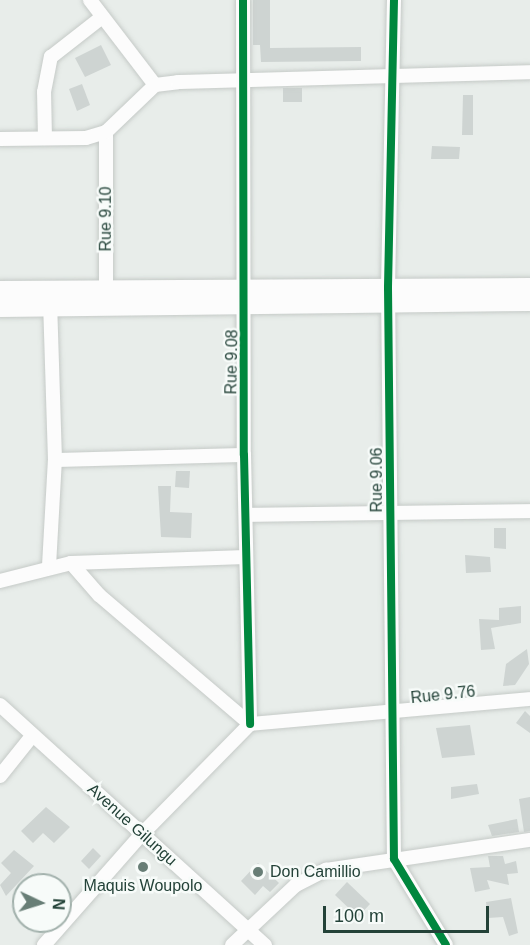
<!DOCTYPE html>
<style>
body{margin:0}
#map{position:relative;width:530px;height:945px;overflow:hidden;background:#e8edea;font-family:Helvetica,sans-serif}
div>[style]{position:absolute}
.building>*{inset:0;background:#ced4d2}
.roads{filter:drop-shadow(0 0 2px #c5cac7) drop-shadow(0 0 2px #c5cac7)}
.street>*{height:14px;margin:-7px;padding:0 7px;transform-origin:7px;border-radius:7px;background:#fcfcfc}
.secondary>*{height:20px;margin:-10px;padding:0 10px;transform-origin:10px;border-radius:10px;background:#fcfcfc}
.cycleway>*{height:8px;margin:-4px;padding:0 4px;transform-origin:4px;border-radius:4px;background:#00873e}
.dots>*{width:16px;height:16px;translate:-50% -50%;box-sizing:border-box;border:3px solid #f7fbf9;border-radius:50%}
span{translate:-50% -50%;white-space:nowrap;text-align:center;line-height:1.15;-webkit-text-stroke:5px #f7fbf9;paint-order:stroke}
.street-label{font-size:16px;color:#234238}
.poi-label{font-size:16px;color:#234238}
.left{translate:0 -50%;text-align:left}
.north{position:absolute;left:12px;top:873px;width:60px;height:60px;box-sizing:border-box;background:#f7fbf9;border:2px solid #a2b1ac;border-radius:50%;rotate:94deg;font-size:16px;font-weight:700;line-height:24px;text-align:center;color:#234238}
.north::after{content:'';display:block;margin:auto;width:21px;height:27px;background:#687e76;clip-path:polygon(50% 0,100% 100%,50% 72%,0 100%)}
.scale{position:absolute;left:323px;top:906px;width:166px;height:27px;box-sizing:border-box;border:3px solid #234238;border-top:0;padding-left:8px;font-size:18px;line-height:21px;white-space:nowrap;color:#234238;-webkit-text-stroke:4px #f7fbf9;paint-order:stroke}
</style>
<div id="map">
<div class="building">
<i style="clip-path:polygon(253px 0,270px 0,270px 48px,361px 47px,361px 61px,261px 62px,260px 45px,253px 45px)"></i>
<i style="clip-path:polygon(101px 45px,111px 65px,85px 77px,75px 58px)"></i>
<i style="clip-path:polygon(82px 84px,90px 105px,77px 111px,69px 89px)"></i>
<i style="clip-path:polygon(283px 88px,302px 88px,302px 102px,283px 102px)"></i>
<i style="clip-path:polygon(463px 95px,473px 95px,473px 135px,462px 135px)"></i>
<i style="clip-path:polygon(432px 146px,460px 147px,459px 159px,431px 159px)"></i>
<i style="clip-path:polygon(176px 471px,190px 471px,189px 488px,175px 487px)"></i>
<i style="clip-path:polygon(158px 486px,171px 486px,170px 512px,192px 513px,191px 538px,161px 537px)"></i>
<i style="clip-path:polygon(494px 528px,506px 528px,506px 549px,494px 548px)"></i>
<i style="clip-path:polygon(465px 555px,490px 557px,491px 572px,466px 573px)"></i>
<i style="clip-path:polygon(521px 606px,521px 623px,491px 628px,495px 649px,481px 650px,479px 619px,499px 620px,499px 608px)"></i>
<i style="clip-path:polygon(527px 649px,529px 664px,515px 685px,503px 686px,506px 664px)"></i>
<i style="clip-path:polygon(525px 711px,530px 716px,530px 733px,516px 723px)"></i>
<i style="clip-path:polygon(470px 725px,475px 755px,442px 758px,436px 728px)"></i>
<i style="clip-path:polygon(477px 784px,479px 794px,451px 799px,451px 787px)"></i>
<i style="clip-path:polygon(530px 797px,530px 831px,524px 832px,519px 799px)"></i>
<i style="clip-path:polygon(46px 807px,70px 827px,54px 843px,43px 833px,33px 843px,21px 831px)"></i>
<i style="clip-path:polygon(517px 819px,519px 832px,492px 836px,488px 825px)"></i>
<i style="clip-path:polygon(93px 848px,101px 856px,89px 869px,81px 861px)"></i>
<i style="clip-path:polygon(14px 850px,34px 866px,6px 896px,0 885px,11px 873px,1px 863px)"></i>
<i style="clip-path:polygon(488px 856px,503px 856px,505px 864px,516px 861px,518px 873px,507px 874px,509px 885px,487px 880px,490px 889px,475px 892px,470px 868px,490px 867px)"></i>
<i style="clip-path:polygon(258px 863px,279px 883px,270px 892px,263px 886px,255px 895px,241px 881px)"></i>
<i style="clip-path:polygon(347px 882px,370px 904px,358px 917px,335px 895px)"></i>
<i style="clip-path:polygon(511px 898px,518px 933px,509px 936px,503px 917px,488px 918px,486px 902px)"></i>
</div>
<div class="roads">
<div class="street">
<i style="left:90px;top:0;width:107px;rotate:52.6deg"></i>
<i style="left:243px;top:0;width:455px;rotate:89.9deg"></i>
<i style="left:244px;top:455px;width:269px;rotate:88.7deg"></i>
<i style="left:394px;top:0;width:288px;rotate:91.2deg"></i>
<i style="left:388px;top:288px;width:571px;rotate:89.4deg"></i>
<i style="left:394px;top:859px;width:100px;rotate:58.8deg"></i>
<i style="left:106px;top:132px;width:166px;rotate:90deg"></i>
<i style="left:45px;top:138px;width:46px;rotate:-91.2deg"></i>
<i style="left:44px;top:92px;width:36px;rotate:-79deg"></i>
<i style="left:51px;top:57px;width:65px;rotate:-38.1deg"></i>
<i style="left:0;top:139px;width:86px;rotate:-0.7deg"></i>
<i style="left:86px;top:138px;width:21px;rotate:-17deg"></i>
<i style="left:106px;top:132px;width:68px;rotate:-43.8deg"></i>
<i style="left:155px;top:85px;width:23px;rotate:-7deg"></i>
<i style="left:178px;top:82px;width:352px;rotate:-1.6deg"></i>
<i style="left:55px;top:460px;width:189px;rotate:-1.5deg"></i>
<i style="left:246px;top:515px;width:284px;rotate:-0.8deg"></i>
<i style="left:71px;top:563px;width:43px;rotate:48.8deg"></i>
<i style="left:99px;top:595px;width:199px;rotate:40.5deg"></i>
<i style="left:49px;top:566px;width:106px;rotate:-86.8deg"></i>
<i style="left:55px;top:460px;width:161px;rotate:-91.8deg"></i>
<i style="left:0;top:581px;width:73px;rotate:-14.2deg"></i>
<i style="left:71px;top:563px;width:175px;rotate:-2deg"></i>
<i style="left:0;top:705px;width:358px;rotate:42.2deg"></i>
<i style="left:0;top:776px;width:51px;rotate:-51.3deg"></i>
<i style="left:44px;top:945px;width:148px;rotate:-48.6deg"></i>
<i style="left:142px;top:834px;width:154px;rotate:-45.5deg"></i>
<i style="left:250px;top:724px;width:281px;rotate:-5.1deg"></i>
<i style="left:232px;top:945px;width:88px;rotate:-43.2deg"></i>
<i style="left:296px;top:885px;width:34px;rotate:-27deg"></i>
<i style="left:326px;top:870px;width:206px;rotate:-8.4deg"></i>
</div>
<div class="secondary">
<i style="left:0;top:291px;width:530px;rotate:-0.32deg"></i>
<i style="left:0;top:307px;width:530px;rotate:-0.65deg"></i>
</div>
</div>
<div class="cycleway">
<i style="left:243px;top:0;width:455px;rotate:89.9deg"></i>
<i style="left:244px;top:455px;width:269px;rotate:88.7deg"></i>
<i style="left:394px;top:0;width:288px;rotate:91.2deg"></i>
<i style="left:388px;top:288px;width:571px;rotate:89.4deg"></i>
<i style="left:394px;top:859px;width:100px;rotate:58.8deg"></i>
</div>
<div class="dots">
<i style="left:143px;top:867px;background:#687e76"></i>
<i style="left:258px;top:872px;background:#687e76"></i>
</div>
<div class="street-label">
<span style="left:106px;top:219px;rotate:-90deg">Rue 9.10</span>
<span style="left:232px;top:362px;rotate:-89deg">Rue 9.08</span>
<span style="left:377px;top:480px;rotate:-90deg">Rue 9.06</span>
<span style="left:443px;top:695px;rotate:-6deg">Rue 9.76</span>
<span style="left:132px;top:825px;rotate:42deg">Avenue Gilungu</span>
</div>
<div class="poi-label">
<span class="left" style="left:270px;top:872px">Don Camillio</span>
<span style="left:143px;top:886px">Maquis Woupolo</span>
</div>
<div class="north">N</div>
<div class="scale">100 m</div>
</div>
